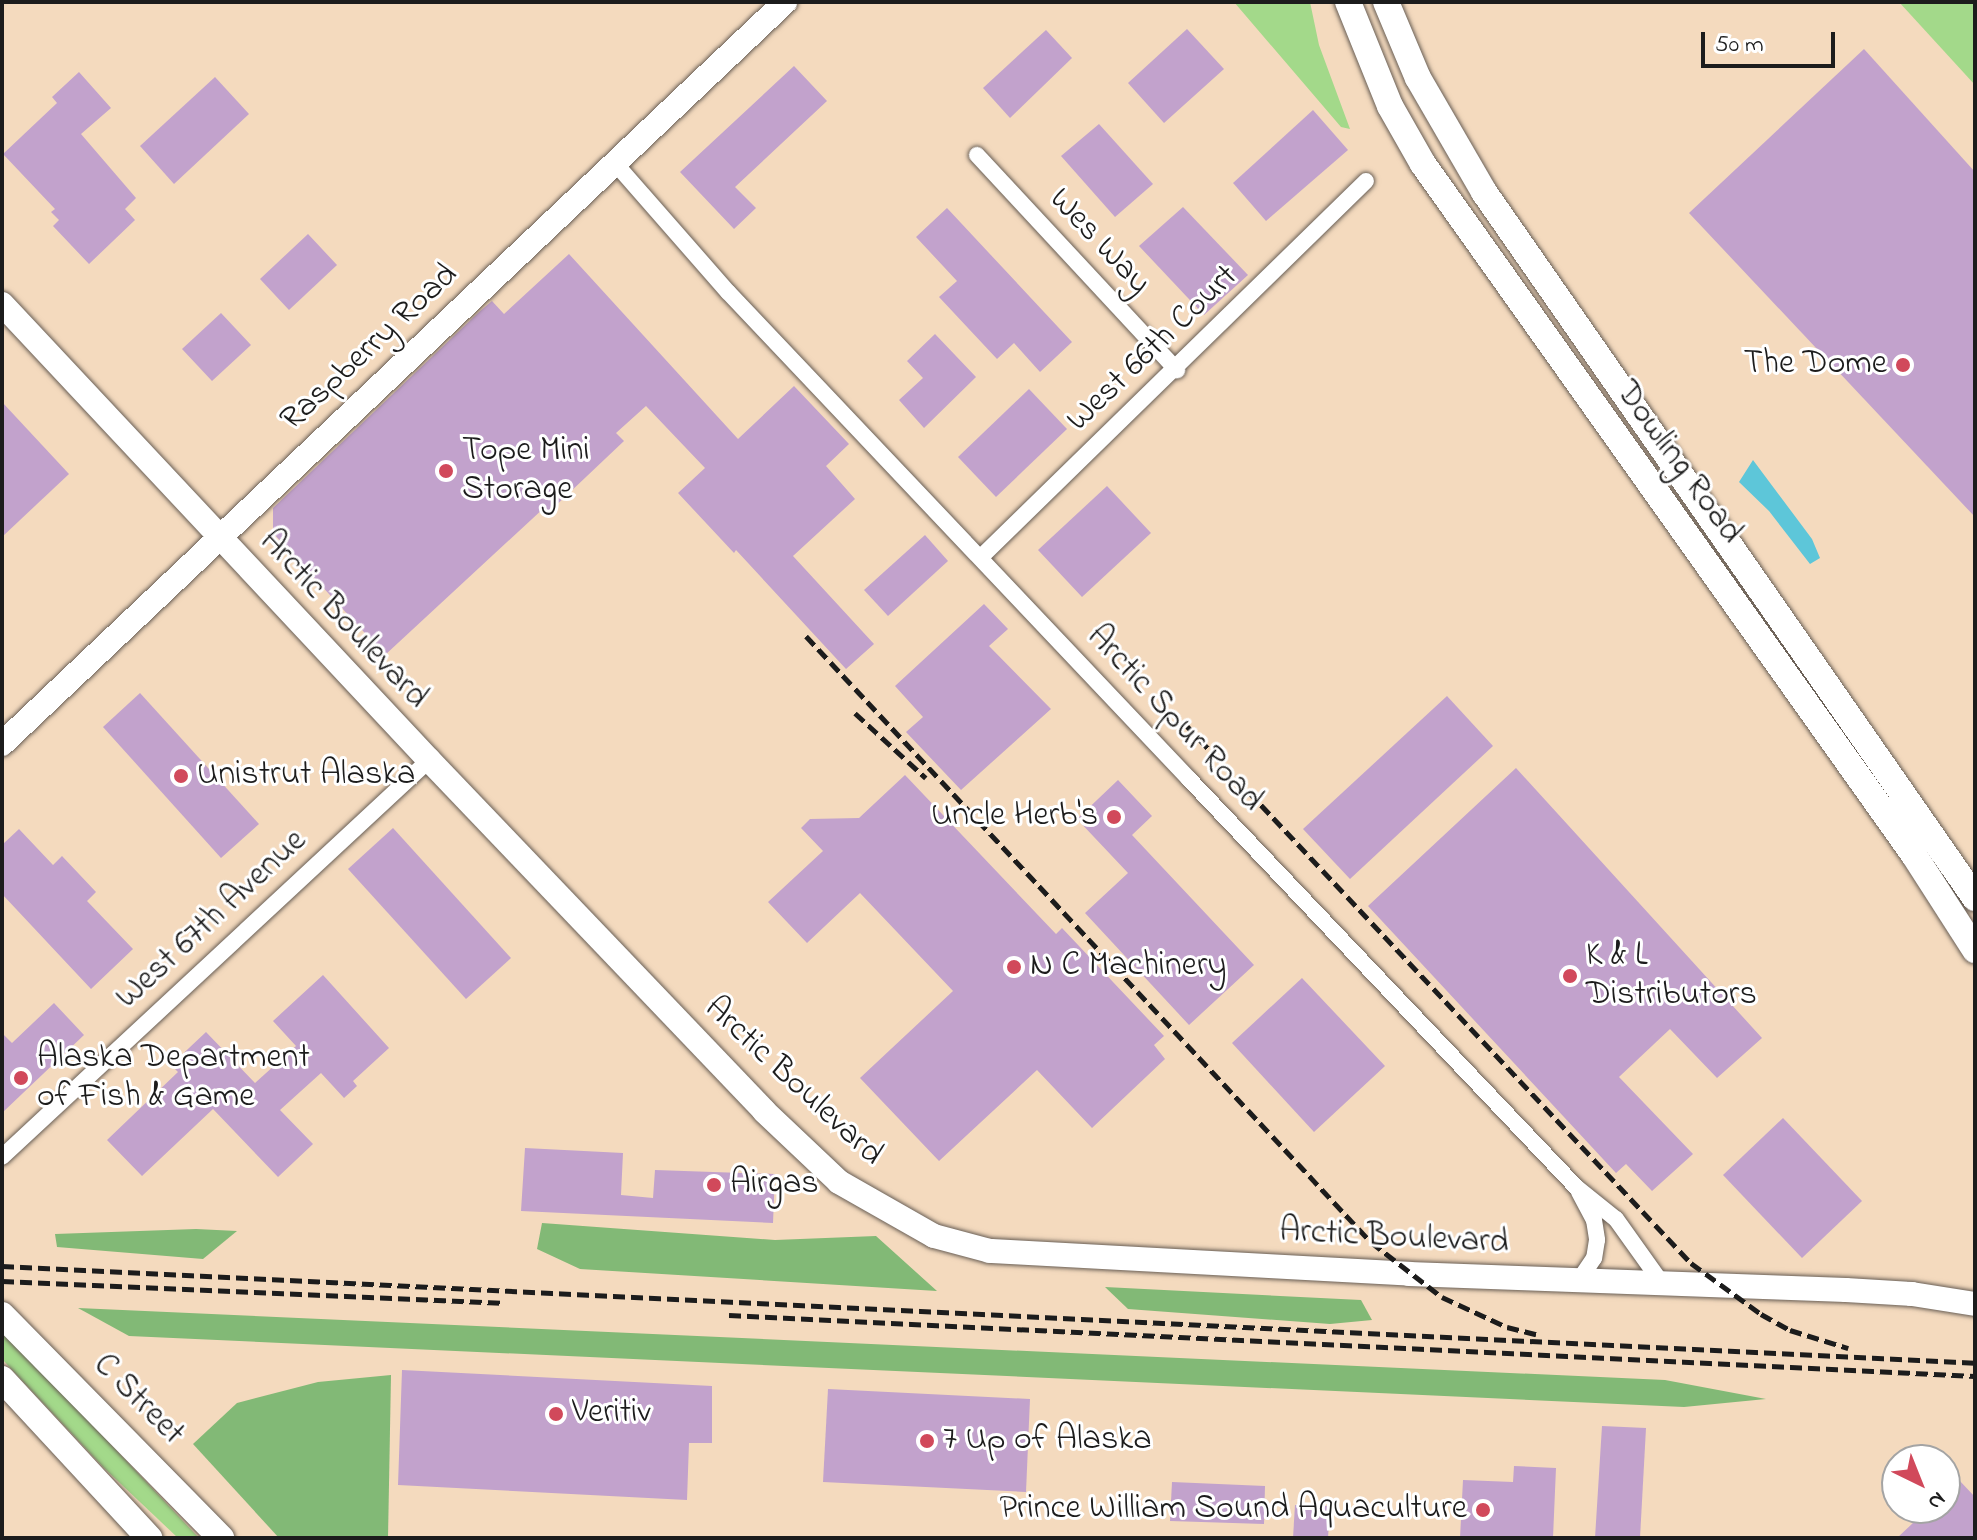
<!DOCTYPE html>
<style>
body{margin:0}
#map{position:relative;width:1977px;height:1540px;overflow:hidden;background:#f4dabe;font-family:"Indie Flower",sans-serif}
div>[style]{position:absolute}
.green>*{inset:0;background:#a3d98a}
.forest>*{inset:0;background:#82b976}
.water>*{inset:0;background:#5dc6d9}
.building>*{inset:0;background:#c2a2cc}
.roads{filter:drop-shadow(0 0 2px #685e55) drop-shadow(0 0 2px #685e55)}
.minor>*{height:16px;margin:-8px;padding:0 8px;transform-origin:8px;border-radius:8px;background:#fff}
.secondary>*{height:24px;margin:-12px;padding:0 12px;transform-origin:12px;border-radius:12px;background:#fff}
.primary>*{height:26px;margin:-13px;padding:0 13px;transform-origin:13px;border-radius:13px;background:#fff}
.rail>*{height:5px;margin-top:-2.5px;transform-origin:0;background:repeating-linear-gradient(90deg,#1c1c1c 0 12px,transparent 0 18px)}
.dots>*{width:22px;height:22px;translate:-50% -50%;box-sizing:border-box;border:4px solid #fff;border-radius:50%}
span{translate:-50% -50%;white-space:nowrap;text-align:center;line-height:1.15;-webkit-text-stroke:6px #fff;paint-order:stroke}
.street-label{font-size:34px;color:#1c1c1c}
.poi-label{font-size:34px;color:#1c1c1c}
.right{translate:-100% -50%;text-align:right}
.left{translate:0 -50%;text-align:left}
.frame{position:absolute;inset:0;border:4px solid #1c1c1c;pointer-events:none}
.north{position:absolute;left:1881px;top:1444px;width:80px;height:80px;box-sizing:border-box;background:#fff;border:2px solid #a4a4a4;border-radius:50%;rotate:137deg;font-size:22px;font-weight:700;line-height:32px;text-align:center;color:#1c1c1c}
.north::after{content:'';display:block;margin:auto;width:28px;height:36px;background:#d1495b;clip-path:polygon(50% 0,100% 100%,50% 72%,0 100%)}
.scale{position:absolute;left:1701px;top:32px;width:134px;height:36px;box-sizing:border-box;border:4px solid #1c1c1c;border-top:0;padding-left:10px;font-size:24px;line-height:28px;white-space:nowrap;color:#1c1c1c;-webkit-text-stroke:6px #fff;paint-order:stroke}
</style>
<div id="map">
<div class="green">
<i style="clip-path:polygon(1234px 2px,1310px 2px,1319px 45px,1350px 129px,1341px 127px)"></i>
<i style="clip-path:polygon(1899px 2px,1975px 2px,1975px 85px)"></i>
<i style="clip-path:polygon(2px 1329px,199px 1538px,178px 1538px,104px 1468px,2px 1359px)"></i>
</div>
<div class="forest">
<i style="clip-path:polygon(542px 1223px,775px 1240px,876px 1236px,937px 1291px,580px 1269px,537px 1249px)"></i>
<i style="clip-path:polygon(196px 1229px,237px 1231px,203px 1259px,57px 1247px,55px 1234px)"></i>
<i style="clip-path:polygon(1105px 1287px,1361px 1300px,1372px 1320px,1330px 1324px,1128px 1309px)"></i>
<i style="clip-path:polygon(78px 1308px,1665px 1380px,1766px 1399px,1684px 1407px,129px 1336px)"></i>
<i style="clip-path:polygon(391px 1375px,388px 1538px,279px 1538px,193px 1444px,237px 1403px,318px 1382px)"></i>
</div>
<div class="water">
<i style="clip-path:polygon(1753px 460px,1812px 539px,1820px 558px,1810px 564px,1769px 511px,1739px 482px)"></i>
</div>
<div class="building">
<i style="clip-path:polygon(1187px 29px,1224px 69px,1164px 123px,1128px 83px)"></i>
<i style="clip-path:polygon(1046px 30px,1072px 58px,1010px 118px,983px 88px)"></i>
<i style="clip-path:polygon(1864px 49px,1975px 172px,1975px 517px,1689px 213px)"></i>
<i style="clip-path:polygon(794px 66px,827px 101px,735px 187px,756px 208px,734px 229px,680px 172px)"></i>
<i style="clip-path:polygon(79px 72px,111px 108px,81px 134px,136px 198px,125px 209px,135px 220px,89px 264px,53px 226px,59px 220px,51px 212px,55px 209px,3px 154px,57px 103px,52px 97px)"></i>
<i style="clip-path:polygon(215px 77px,249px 114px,174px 184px,140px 146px)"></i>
<i style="clip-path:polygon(1313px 110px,1348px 150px,1266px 221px,1233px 183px)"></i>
<i style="clip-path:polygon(1099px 124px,1153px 184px,1115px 217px,1061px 156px)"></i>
<i style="clip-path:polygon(1183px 207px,1248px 275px,1204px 315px,1139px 246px)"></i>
<i style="clip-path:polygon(947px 208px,1072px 342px,1040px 372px,1014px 343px,997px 359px,939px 297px,957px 281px,916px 237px)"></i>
<i style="clip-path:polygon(308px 234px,337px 265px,289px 310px,260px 279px)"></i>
<i style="clip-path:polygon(569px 254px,738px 439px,794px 386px,849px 444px,826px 466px,855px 499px,793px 556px,874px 644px,846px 669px,736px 550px,734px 553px,678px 493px,705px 468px,646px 406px,616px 433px,624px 441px,549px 512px,545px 507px,385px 655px,273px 533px,273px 508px,479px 312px,492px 301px,504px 314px)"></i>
<i style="clip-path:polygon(221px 313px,251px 345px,212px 381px,182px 349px)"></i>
<i style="clip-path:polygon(935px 334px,976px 377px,924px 428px,899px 400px,923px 378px,907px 361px)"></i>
<i style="clip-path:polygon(1029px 389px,1067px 429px,996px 497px,958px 457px)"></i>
<i style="clip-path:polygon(2px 402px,69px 474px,2px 537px)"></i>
<i style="clip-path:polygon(1107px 486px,1151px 533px,1082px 597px,1038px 550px)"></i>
<i style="clip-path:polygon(925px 535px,948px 561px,888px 616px,864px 590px)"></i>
<i style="clip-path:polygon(984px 604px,1008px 629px,989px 646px,1051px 709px,961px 790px,906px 732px,923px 717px,895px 686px)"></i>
<i style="clip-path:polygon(140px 693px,259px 824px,221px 858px,103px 727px)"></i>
<i style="clip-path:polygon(1447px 696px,1493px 746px,1350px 879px,1303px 829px)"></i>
<i style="clip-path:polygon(1516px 768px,1762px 1038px,1717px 1078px,1670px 1029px,1619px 1077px,1693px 1154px,1652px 1191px,1626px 1164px,1616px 1173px,1368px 906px)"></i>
<i style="clip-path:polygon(905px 775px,1056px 934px,1062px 928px,1164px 1036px,1154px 1045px,1165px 1059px,1092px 1128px,1037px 1070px,939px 1161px,860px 1078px,953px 991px,860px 893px,807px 943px,768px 902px,823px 851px,801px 828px,810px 819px,859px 818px)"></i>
<i style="clip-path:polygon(1118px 780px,1152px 816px,1132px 835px,1254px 965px,1189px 1025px,1085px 913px,1128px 873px,1077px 819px)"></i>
<i style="clip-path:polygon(393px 828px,511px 958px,466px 999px,348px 869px)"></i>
<i style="clip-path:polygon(19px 829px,53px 865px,62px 856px,96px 892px,87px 901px,133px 949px,91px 989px,2px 894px,2px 845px)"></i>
<i style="clip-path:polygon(323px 975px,389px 1048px,353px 1081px,357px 1086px,344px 1098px,321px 1073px,280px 1110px,313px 1144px,278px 1177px,213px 1109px,142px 1176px,107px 1140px,178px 1072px,171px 1065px,206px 1032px,255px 1083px,296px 1046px,273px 1021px)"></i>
<i style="clip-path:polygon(1302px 978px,1385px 1066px,1314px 1132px,1232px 1043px)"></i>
<i style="clip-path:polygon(54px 1003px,84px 1035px,2px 1113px,2px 1033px,12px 1043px)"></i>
<i style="clip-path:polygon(1783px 1118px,1862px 1201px,1802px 1258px,1723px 1175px)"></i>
<i style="clip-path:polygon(525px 1148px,623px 1153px,621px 1195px,653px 1198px,655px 1170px,775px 1174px,773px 1223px,521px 1211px)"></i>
<i style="clip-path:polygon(402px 1370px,712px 1386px,712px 1443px,689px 1443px,687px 1500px,398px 1485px)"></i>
<i style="clip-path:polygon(828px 1389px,1030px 1399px,1026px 1492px,823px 1482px)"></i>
<i style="clip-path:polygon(1602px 1426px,1646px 1428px,1640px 1538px,1595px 1538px)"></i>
<i style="clip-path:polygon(1514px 1466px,1556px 1468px,1553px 1538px,1460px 1538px,1463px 1480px,1513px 1482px)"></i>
<i style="clip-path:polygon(1959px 1480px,1975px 1497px,1975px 1538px,1897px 1538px,1929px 1508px,1945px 1508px,1945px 1493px)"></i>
<i style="clip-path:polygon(1172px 1482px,1265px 1486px,1264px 1524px,1170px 1521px)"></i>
<i style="clip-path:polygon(1295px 1505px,1330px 1506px,1328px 1538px,1293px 1538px)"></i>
</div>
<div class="roads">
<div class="minor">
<i style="left:977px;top:155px;width:294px;rotate:47.1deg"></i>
<i style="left:615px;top:163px;width:171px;rotate:48.8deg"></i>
<i style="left:728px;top:292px;width:671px;rotate:46.57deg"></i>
<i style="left:1189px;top:779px;width:562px;rotate:46.51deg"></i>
<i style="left:1576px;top:1187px;width:51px;rotate:38.7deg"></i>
<i style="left:1616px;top:1219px;width:77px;rotate:54.5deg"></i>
<i style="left:981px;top:557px;width:538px;rotate:-44.32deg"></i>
<i style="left:2px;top:1157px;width:583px;rotate:-42.91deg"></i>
<i style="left:1579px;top:1192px;width:32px;rotate:62deg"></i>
<i style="left:1594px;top:1220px;width:20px;rotate:81deg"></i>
<i style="left:1597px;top:1240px;width:18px;rotate:99deg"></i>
<i style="left:1594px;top:1258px;width:25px;rotate:124deg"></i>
</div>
<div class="secondary">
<i style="left:2px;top:304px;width:625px;rotate:46.88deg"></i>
<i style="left:429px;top:760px;width:485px;rotate:46.3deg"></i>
<i style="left:764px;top:1111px;width:103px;rotate:43.4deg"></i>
<i style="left:839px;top:1182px;width:109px;rotate:29.6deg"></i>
<i style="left:934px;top:1236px;width:58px;rotate:15deg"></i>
<i style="left:990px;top:1251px;width:420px;rotate:3.1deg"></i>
<i style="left:1409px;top:1274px;width:437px;rotate:2.1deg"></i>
<i style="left:1846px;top:1290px;width:66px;rotate:3.5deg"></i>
<i style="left:1912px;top:1294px;width:64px;rotate:9deg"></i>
<i style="left:2px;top:744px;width:1079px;rotate:-43.46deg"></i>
</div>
<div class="primary">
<i style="left:1348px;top:2px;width:112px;rotate:68deg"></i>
<i style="left:1390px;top:106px;width:67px;rotate:60.4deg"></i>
<i style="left:1423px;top:164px;width:848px;rotate:54.6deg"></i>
<i style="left:1914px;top:855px;width:113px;rotate:57.3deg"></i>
<i style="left:1386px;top:2px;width:82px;rotate:67.2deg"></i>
<i style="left:1418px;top:78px;width:132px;rotate:59.9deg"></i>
<i style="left:1484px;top:192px;width:860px;rotate:55.18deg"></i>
<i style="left:2px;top:1315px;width:313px;rotate:45.5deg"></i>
<i style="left:2px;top:1379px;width:217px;rotate:47.2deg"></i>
</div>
</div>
<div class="rail">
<i style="left:806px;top:636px;width:829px;rotate:47.01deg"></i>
<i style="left:1371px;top:1242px;width:90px;rotate:37.8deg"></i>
<i style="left:1442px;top:1297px;width:72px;rotate:24.8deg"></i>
<i style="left:1507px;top:1327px;width:30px;rotate:14deg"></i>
<i style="left:855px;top:713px;width:96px;rotate:42.5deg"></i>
<i style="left:1187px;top:726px;width:736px;rotate:46.82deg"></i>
<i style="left:1691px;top:1263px;width:87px;rotate:36.1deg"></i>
<i style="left:1761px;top:1314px;width:33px;rotate:29deg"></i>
<i style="left:1790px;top:1330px;width:61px;rotate:17.2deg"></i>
<i style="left:2px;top:1266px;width:1975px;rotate:2.81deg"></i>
<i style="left:2px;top:1281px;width:499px;rotate:2.5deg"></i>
<i style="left:729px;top:1315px;width:1247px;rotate:2.8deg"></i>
</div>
<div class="dots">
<i style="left:1903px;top:365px;background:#d1495b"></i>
<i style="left:446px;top:471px;background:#d1495b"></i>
<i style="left:181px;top:776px;background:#d1495b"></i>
<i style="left:1114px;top:817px;background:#d1495b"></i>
<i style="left:1014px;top:967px;background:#d1495b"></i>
<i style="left:1570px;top:976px;background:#d1495b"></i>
<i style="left:21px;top:1078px;background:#d1495b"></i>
<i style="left:714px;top:1185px;background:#d1495b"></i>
<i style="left:556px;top:1414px;background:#d1495b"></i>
<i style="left:927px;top:1441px;background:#d1495b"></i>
<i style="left:1483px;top:1510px;background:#d1495b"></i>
</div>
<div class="street-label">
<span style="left:1099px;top:242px;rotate:47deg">Wes Way</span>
<span style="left:370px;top:348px;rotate:-43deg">Raspberry Road</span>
<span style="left:1153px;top:349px;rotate:-44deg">West 66th Court</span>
<span style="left:1678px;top:463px;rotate:54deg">Dowling Road</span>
<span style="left:343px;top:620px;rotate:47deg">Arctic Boulevard</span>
<span style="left:1174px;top:719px;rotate:47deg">Arctic Spur Road</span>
<span style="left:212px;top:920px;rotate:-43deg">West 67th Avenue</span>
<span style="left:793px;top:1082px;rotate:43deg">Arctic Boulevard</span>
<span style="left:1394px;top:1238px;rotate:3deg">Arctic Boulevard</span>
<span style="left:138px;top:1400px;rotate:45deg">C Street</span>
</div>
<div class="poi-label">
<span class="right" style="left:1887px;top:365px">The Dome</span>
<span class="left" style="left:462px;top:471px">Tope Mini<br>Storage</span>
<span class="left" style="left:197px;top:776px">Unistrut Alaska</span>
<span class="right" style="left:1098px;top:817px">Uncle Herb's</span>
<span class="left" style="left:1586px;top:976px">K &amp; L<br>Distributors</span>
<span class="left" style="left:1030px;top:967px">N C Machinery</span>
<span class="left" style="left:37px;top:1078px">Alaska Department<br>of Fish &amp; Game</span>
<span class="left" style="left:730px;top:1185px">Airgas</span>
<span class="left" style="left:572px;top:1414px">Veritiv</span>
<span class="left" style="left:943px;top:1441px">7 Up of Alaska</span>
<span class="right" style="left:1467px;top:1510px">Prince William Sound Aquaculture</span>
</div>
<div class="frame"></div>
<div class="north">N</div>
<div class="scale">50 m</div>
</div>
